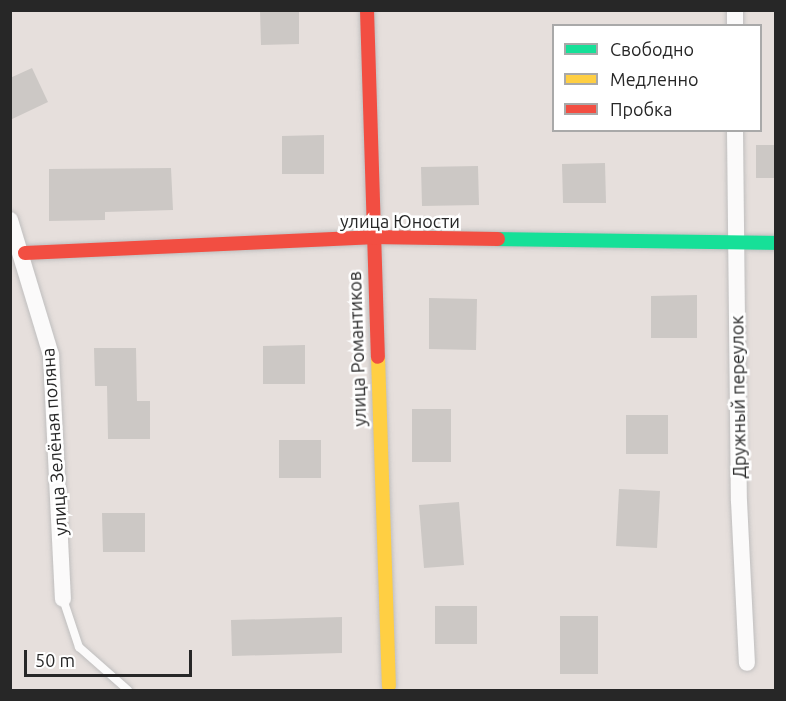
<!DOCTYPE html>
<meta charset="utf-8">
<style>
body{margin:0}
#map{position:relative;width:786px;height:701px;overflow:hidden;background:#e6dfdc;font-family:Ubuntu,sans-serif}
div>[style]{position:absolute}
.building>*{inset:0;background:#ccc8c5}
.roads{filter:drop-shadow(0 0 2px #bfbebe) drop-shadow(0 0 2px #bfbebe)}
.lane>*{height:8px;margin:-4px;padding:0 4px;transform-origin:4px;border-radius:4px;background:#fbfafa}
.street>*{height:16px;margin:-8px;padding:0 8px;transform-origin:8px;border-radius:8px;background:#fbfafa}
.fast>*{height:14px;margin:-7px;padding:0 7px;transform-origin:7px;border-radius:7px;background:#16e098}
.slow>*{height:14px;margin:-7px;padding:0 7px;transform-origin:7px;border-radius:7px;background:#ffcf43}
.jam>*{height:14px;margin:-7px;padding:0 7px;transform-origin:7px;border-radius:7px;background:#f24e42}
span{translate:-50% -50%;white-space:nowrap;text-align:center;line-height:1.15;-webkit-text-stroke:5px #fff;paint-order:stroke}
.street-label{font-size:18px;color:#272727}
.frame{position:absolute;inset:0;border:12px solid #272727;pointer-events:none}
.legend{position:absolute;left:552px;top:24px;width:210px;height:108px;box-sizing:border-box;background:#fff;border:2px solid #a9a9a9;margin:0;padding:8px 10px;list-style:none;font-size:18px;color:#272727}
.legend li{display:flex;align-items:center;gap:12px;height:30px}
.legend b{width:30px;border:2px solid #a9a9a9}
.scale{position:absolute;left:24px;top:650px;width:168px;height:27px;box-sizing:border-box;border:3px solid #272727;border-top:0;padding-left:8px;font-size:18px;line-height:21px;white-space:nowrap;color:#272727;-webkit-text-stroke:4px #fff;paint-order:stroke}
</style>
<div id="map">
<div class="building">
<i style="clip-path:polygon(260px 10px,299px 10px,299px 44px,261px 45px)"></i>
<i style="clip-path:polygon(32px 68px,48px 102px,10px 120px,10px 78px)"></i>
<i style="clip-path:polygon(324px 135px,324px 174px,282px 174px,282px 136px)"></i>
<i style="clip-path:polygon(756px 145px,776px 145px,776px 178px,756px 178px)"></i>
<i style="clip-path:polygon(605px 163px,606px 203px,563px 203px,562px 164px)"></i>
<i style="clip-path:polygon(478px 166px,479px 205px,422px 206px,421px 167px)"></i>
<i style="clip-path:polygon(171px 168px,173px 210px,105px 212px,105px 220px,49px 221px,49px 169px)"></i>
<i style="clip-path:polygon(697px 295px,697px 338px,651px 338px,651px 296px)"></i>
<i style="clip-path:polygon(429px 298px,477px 299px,476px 350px,429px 349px)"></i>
<i style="clip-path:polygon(305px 345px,305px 384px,263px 384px,263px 346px)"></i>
<i style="clip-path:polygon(94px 348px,136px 348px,137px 401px,150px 401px,150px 439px,108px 439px,107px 386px,95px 386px)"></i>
<i style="clip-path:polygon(412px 409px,451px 409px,451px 462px,412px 462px)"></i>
<i style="clip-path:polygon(626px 415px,668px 415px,668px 454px,626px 454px)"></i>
<i style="clip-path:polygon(279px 440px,321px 440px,321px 478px,279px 478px)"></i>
<i style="clip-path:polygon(619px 489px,660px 491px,657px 548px,616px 546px)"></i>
<i style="clip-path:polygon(459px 502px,464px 565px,424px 568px,419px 505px)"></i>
<i style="clip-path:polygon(102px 513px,145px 513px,145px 552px,103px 552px)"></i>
<i style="clip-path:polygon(435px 606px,477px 606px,477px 644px,435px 644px)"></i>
<i style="clip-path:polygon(560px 616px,598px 616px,598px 674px,560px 674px)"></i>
<i style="clip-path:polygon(342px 617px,342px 653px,232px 656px,231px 620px)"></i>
</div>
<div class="roads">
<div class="lane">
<i style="left:63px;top:599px;width:51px;rotate:71.6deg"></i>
<i style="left:79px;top:647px;width:65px;rotate:41.3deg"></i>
</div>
<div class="street">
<i style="left:735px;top:10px;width:16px;rotate:90deg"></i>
<i style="left:735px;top:130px;width:371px;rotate:89.4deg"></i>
<i style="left:739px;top:501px;width:162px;rotate:87.2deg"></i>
<i style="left:10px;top:220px;width:141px;rotate:73.1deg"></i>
<i style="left:51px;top:355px;width:244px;rotate:87.2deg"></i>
</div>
<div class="fast">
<i style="left:498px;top:239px;width:278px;rotate:0.8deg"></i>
</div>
<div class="slow">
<i style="left:378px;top:357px;width:329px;rotate:88.1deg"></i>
</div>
<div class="jam">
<i style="left:367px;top:10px;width:347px;rotate:88.2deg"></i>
<i style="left:25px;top:253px;width:347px;rotate:-2.6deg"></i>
<i style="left:372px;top:237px;width:126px;rotate:0.9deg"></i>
</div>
</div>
<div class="street-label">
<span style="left:400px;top:221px">улица Юности</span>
<span style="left:357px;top:349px;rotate:-92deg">улица Романтиков</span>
<span style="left:738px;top:397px;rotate:-91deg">Дружный переулок</span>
<span style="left:54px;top:442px;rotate:-94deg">улица Зелёная поляна</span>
</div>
<div class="frame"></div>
<ul class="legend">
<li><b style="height:8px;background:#16e098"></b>Свободно</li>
<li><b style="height:8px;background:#ffcf43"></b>Медленно</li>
<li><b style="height:8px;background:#f24e42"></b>Пробка</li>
</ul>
<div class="scale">50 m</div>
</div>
